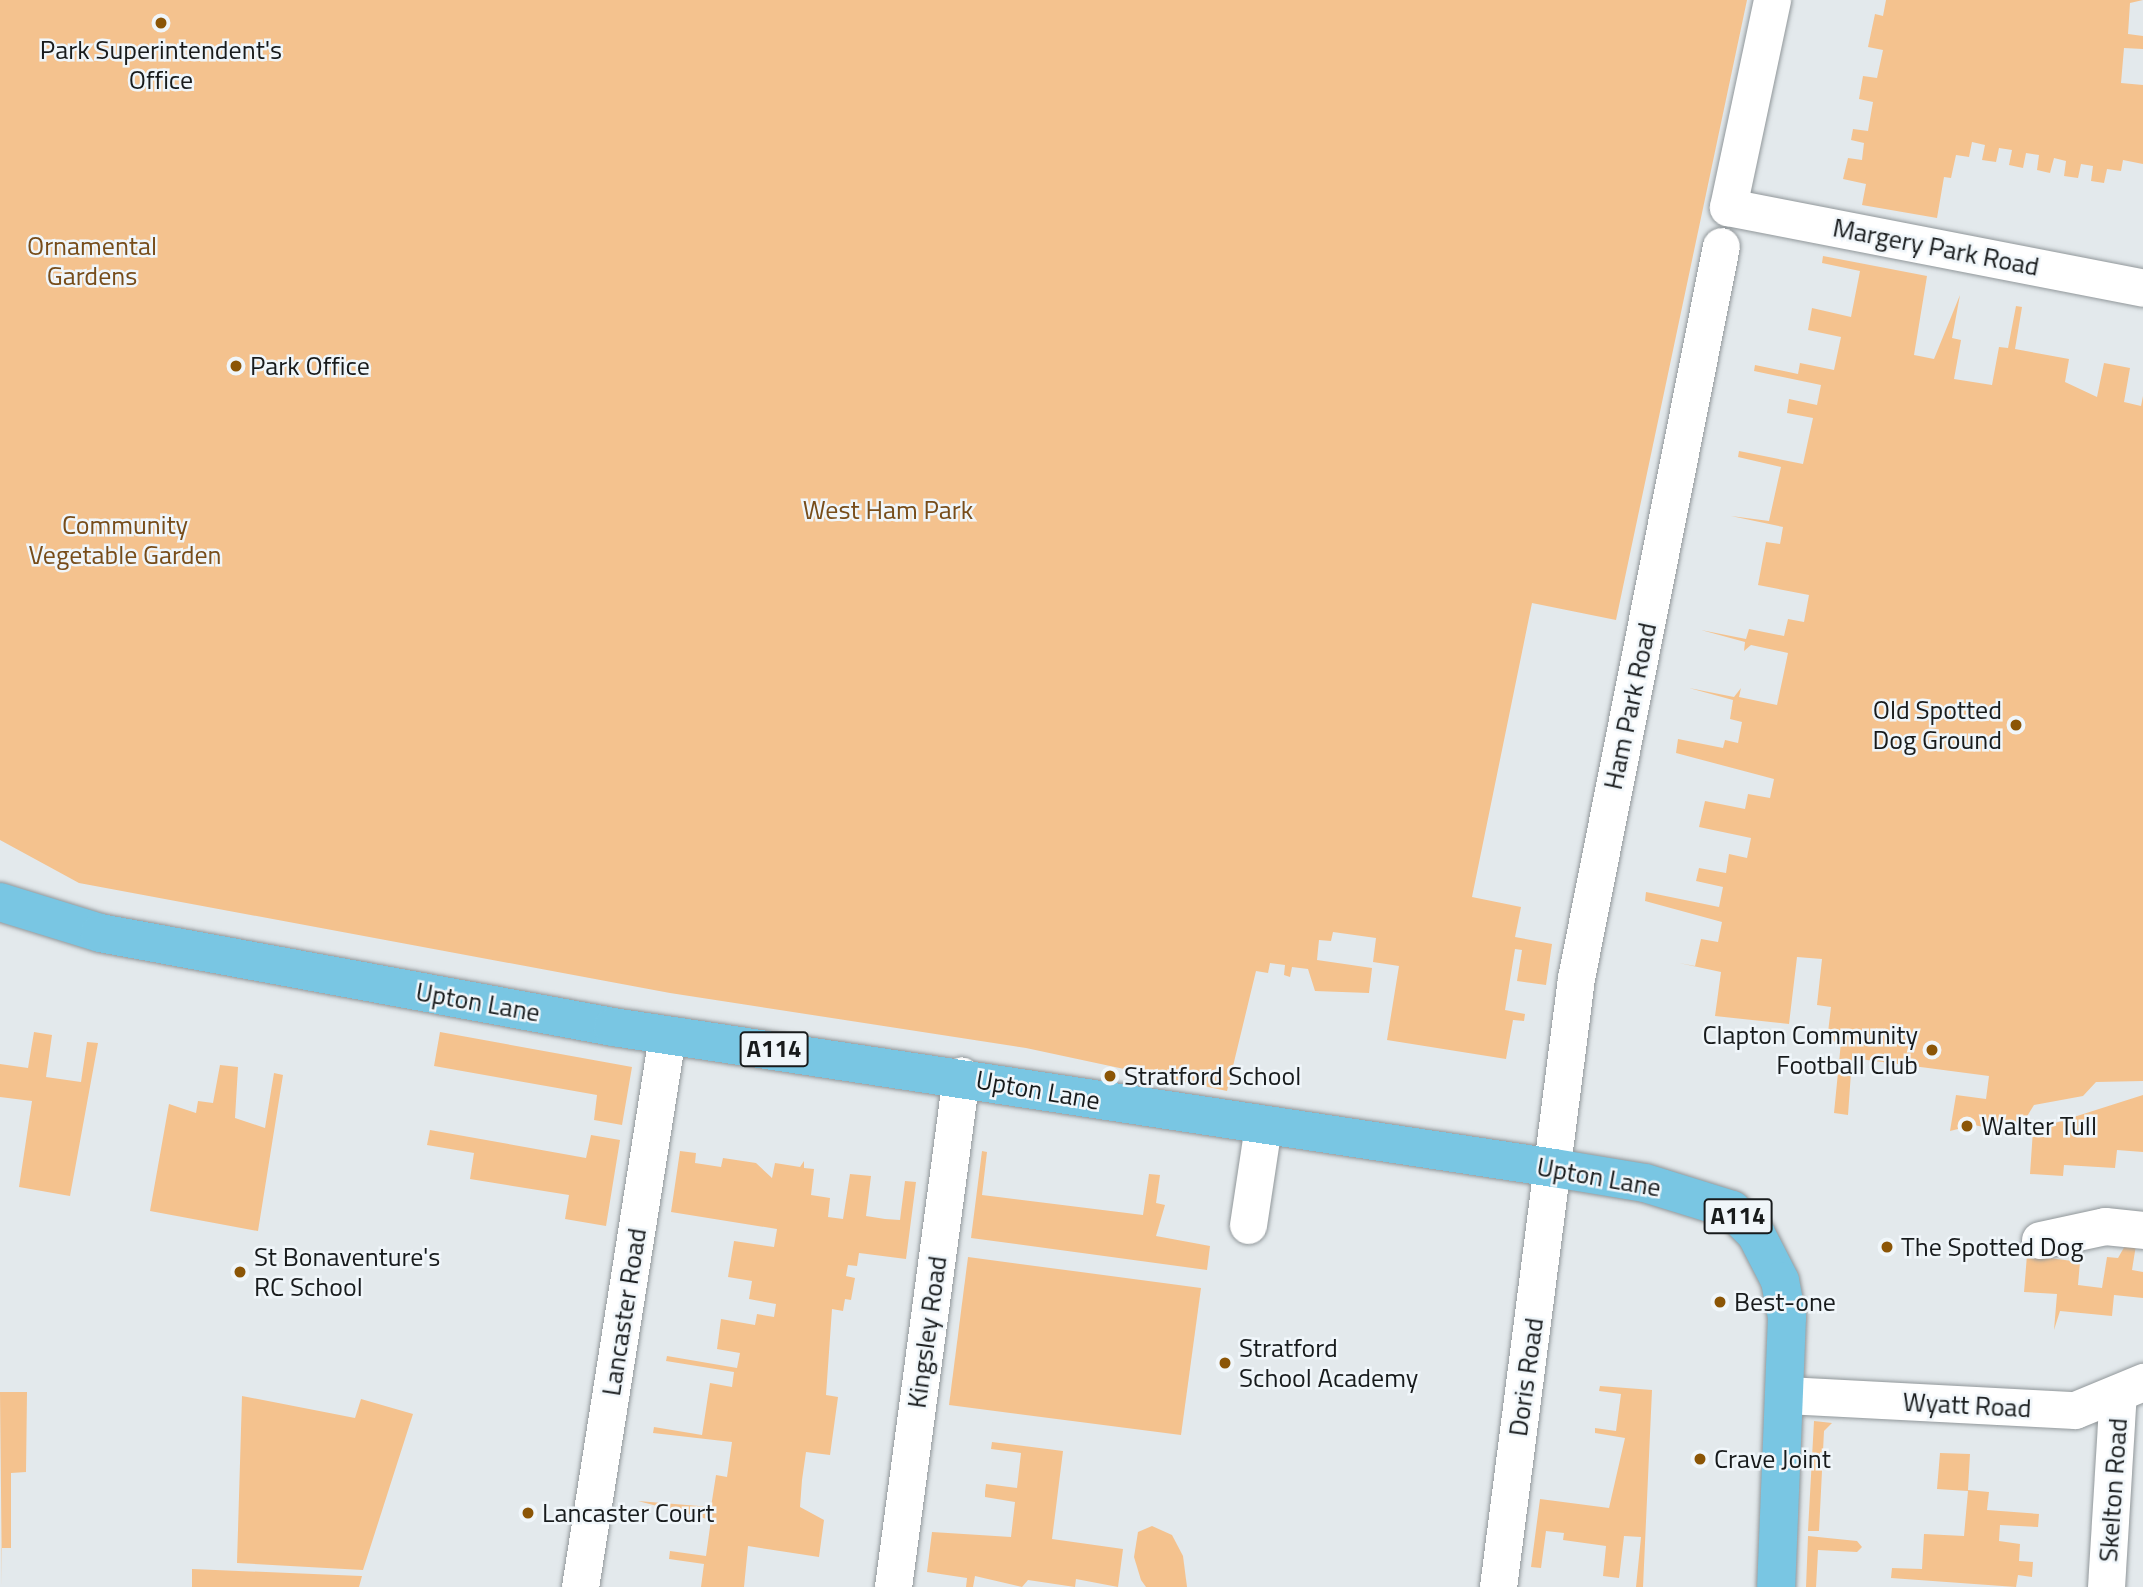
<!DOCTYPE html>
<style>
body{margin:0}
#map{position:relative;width:2143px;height:1587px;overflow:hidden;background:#e3e9ec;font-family:"Titillium Web",sans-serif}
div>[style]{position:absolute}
.green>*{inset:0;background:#f4c28e}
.roads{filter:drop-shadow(0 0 2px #91979a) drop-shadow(0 0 2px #91979a)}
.minor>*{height:37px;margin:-18.5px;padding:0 18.5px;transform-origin:18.5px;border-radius:18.5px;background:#fff}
.major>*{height:38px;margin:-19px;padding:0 19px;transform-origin:19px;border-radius:19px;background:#79c6e3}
.dots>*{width:19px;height:19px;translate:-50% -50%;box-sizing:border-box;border:4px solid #f0f6fa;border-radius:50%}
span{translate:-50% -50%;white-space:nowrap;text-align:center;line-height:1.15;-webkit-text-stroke:5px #f0f6fa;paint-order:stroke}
.shield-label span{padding:2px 5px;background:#f0f6fa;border:2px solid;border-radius:5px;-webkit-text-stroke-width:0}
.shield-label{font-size:24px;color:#181b1c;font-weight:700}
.poi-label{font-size:26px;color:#181b1c}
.left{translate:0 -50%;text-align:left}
.right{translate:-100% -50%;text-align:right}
.park-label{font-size:26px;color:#774c19}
.street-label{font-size:26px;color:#181b1c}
</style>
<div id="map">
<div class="green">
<i style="clip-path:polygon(0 0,1747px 0,1616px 620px,1532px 603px,1472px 897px,1521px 907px,1515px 937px,1552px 944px,1546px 985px,1517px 981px,1522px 950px,1515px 949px,1505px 1010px,1525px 1014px,1524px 1021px,1513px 1020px,1506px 1059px,1387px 1040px,1399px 966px,1373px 962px,1376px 938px,1333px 932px,1331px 941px,1319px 940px,1317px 960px,1372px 968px,1369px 993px,1315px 991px,1308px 969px,1292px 967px,1290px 977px,1284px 975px,1285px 965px,1270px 963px,1268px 973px,1256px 971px,1227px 1091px,1026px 1048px,670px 993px,79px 883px,0 840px)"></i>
<i style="clip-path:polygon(1886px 0,2143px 0,2130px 3px,2128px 34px,2143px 36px,2143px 49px,2124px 48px,2121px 83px,2143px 85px,2143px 164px,2123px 160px,2121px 171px,2107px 169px,2104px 183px,2091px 181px,2093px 166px,2081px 164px,2078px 178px,2064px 176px,2066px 161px,2054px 158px,2050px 173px,2037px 170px,2039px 155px,2026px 153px,2023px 168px,2009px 165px,2012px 150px,1999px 148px,1996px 162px,1982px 160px,1985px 145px,1972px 142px,1969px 157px,1956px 155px,1951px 178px,1944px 177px,1937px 218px,1862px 205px,1866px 184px,1843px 179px,1848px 158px,1862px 160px,1864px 143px,1851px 140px,1853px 129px,1868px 131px,1873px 102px,1859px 99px,1863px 76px,1877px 78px,1883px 50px,1868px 47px,1875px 14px,1883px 16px)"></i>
<i style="clip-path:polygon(1823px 256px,1927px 276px,1914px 355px,1934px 359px,1960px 295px,1952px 338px,1961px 340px,1954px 379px,1992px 385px,1999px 347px,2008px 348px,2016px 306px,2022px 307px,2015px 349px,2069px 359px,2065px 382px,2097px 397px,2104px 363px,2130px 368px,2124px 402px,2141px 406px,2143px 396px,2143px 1081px,2096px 1082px,2083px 1096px,2034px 1105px,2026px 1118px,2002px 1131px,1974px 1125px,1950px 1131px,1956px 1095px,1986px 1099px,1989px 1076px,1852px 1058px,1848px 1115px,1834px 1113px,1841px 1042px,1827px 1041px,1831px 1007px,1817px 1005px,1822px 959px,1797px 957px,1789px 1024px,1715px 1016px,1721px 972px,1679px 963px,1695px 966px,1701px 939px,1718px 942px,1722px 922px,1645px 901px,1646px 892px,1719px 907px,1723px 887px,1696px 881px,1699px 868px,1726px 873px,1729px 854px,1747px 858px,1751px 838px,1699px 827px,1705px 801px,1745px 809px,1748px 794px,1770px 798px,1774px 779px,1676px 753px,1678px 739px,1723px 748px,1725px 740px,1738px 743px,1742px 722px,1730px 719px,1733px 700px,1689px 688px,1734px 697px,1741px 688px,1739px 697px,1777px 705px,1783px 677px,1788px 653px,1751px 645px,1744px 651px,1745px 642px,1701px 630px,1746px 639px,1749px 629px,1784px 636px,1788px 619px,1804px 622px,1809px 595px,1758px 585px,1766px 542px,1780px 544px,1783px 527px,1731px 516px,1769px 521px,1781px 467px,1738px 457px,1739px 451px,1803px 464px,1813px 418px,1787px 413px,1789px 399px,1817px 405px,1821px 385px,1754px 371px,1755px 365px,1798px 374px,1800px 363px,1834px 370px,1841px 337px,1808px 330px,1812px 308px,1851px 317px,1860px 271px,1822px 263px)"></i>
<i style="clip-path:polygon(34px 1032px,52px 1035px,46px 1077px,81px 1082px,87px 1042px,98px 1043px,70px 1196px,19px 1187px,32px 1101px,0 1097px,0 1064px,28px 1068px)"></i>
<i style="clip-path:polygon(440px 1032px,632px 1067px,622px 1125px,594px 1120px,597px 1095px,434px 1066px)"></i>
<i style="clip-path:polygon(220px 1065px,238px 1067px,235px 1118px,265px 1128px,274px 1073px,283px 1075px,258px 1231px,150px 1211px,169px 1104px,196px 1113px,198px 1101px,213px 1103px)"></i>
<i style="clip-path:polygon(2143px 1095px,2143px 1152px,2117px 1150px,2115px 1168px,2064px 1165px,2063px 1176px,2030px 1174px,2033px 1130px)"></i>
<i style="clip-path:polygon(430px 1130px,586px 1158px,591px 1135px,620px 1140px,606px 1226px,565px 1219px,569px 1195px,470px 1179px,474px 1153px,427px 1145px)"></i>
<i style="clip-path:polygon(680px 1151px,696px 1153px,695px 1163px,721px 1167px,723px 1158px,756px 1163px,772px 1178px,775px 1163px,800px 1167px,804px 1161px,804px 1168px,814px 1169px,811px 1195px,830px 1198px,828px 1217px,843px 1219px,850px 1174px,871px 1176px,866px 1216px,885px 1219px,900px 1220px,905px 1181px,916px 1182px,906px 1259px,859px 1253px,857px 1266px,848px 1265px,846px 1276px,855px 1278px,851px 1300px,845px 1299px,843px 1311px,832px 1309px,826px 1395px,838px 1397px,830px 1455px,806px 1452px,802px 1480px,800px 1507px,824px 1520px,819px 1557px,748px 1546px,744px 1587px,701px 1587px,704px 1564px,669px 1559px,670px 1551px,706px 1556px,711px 1520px,638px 1501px,711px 1507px,716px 1475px,727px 1477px,732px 1442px,653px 1433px,654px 1427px,702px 1435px,710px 1383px,732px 1387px,734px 1372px,666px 1361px,667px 1356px,737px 1368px,740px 1353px,717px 1349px,721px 1319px,755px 1325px,757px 1314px,774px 1317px,776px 1304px,749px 1299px,752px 1281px,728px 1277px,734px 1241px,774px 1247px,777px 1229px,671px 1212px)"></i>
<i style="clip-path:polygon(982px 1151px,987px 1152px,982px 1195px,1143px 1215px,1149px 1174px,1160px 1175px,1156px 1203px,1165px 1205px,1156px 1236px,1210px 1246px,1207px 1270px,971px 1238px)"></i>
<i style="clip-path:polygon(2126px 1244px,2136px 1245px,2132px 1270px,2143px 1272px,2143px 1298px,2114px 1295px,2112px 1316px,2060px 1311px,2054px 1330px,2057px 1294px,2024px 1292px,2027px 1255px,2080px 1262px,2078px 1285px,2102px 1288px,2107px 1257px,2118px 1258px)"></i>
<i style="clip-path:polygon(968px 1257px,1201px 1288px,1181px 1435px,949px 1405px)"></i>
<i style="clip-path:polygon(1600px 1386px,1652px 1390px,1643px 1587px,1636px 1587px,1641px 1537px,1624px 1536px,1619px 1578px,1603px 1576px,1606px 1546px,1563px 1540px,1564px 1533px,1546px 1531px,1541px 1568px,1531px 1567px,1540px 1499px,1609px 1508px,1625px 1438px,1595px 1433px,1595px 1428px,1616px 1431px,1621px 1394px,1599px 1391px)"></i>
<i style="clip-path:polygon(0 1392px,27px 1392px,26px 1472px,11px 1473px,11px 1548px,2px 1548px,2px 1587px)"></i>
<i style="clip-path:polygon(242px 1396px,355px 1418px,361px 1399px,413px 1414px,363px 1570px,237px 1563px)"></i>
<i style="clip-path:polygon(1814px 1421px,1832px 1423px,1824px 1431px,1819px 1531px,1808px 1531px)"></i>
<i style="clip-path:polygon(992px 1442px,1063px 1451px,1052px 1539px,1123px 1549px,1118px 1587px,1076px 1579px,1075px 1587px,1028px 1580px,1022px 1587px,975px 1576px,973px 1587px,966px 1587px,967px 1578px,927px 1572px,932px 1532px,1011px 1537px,1015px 1502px,985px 1497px,985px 1492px,986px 1484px,1017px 1488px,1021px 1453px,991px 1449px)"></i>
<i style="clip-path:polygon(1940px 1453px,1970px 1454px,1968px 1490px,1989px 1492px,1987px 1510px,2039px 1514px,2038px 1527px,2000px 1525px,1999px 1541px,2020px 1544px,2019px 1561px,2033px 1562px,2032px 1577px,2018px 1575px,2016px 1587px,1891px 1578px,1892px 1568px,1922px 1569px,1924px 1534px,1964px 1536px,1968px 1491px,1937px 1489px)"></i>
<i style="clip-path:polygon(1152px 1526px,1172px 1535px,1183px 1556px,1187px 1587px,1146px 1587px,1141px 1580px,1134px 1557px,1138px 1532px)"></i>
<i style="clip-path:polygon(1808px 1536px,1857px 1541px,1862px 1547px,1857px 1552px,1818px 1550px,1816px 1587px,1806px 1587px)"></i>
<i style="clip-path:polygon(192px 1569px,361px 1576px,362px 1576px,359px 1587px,192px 1587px)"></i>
</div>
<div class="roads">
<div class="minor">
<i style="left:1772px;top:0;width:212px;rotate:102deg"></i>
<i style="left:1728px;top:207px;width:423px;rotate:11deg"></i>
<i style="left:1248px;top:1225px;width:100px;rotate:-81.4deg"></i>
<i style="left:2040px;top:1240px;width:66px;rotate:-12.2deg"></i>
<i style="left:2105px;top:1226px;width:38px;rotate:6deg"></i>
<i style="left:1786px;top:1395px;width:289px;rotate:3deg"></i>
<i style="left:2075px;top:1410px;width:74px;rotate:-22.4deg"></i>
<i style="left:580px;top:1587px;width:558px;rotate:-81.03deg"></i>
<i style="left:893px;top:1587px;width:516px;rotate:-82.42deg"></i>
<i style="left:1498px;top:1587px;width:614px;rotate:-82.7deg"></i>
<i style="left:1576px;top:978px;width:746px;rotate:-78.8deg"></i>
<i style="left:2106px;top:1587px;width:194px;rotate:-86.5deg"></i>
</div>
<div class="major">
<i style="left:0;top:902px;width:105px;rotate:17.2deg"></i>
<i style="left:100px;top:933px;width:522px;rotate:10.38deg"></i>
<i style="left:613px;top:1027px;width:952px;rotate:8.52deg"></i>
<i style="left:1554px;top:1168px;width:92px;rotate:9.4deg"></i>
<i style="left:1645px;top:1183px;width:91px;rotate:17.2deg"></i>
<i style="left:1732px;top:1210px;width:34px;rotate:45deg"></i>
<i style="left:1756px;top:1234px;width:53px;rotate:62.9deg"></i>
<i style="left:1780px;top:1281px;width:37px;rotate:79deg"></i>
<i style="left:1787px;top:1317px;width:270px;rotate:92.3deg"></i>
</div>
</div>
<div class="dots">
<i style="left:161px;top:23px;background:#8b5506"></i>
<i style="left:236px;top:366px;background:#8b5506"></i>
<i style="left:2016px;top:725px;background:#8b5506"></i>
<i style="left:1932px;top:1050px;background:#8b5506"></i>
<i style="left:1110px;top:1076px;background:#8b5506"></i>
<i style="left:1967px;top:1126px;background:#8b5506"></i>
<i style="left:1887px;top:1247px;background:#8b5506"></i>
<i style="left:240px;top:1272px;background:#8b5506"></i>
<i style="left:1720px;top:1302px;background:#8b5506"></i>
<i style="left:1225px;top:1363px;background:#8b5506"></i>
<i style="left:1700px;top:1459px;background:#8b5506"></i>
<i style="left:528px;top:1513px;background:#8b5506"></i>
</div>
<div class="shield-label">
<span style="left:774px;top:1049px">A114</span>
<span style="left:1738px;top:1216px">A114</span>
</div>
<div class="poi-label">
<span style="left:161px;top:65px">Park Superintendent's<br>Office</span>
<span class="left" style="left:250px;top:366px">Park Office</span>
<span class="right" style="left:2002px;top:725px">Old Spotted<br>Dog Ground</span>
<span class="right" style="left:1918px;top:1050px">Clapton Community<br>Football Club</span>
<span class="left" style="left:1124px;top:1076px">Stratford School</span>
<span class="left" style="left:1981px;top:1126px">Walter Tull</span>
<span class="left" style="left:1901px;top:1247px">The Spotted Dog</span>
<span class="left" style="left:254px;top:1272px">St Bonaventure's<br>RC School</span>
<span class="left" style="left:1734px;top:1302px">Best-one</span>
<span class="left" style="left:1239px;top:1363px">Stratford<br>School Academy</span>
<span class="left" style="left:1714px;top:1459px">Crave Joint</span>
<span class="left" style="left:542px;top:1513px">Lancaster Court</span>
</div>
<div class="park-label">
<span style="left:92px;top:261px">Ornamental<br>Gardens</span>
<span style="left:888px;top:510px">West Ham Park</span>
<span style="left:125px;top:540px">Community<br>Vegetable Garden</span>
</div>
<div class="street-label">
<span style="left:1936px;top:247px;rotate:11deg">Margery Park Road</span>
<span style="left:1630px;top:706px;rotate:-78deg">Ham Park Road</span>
<span style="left:478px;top:1002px;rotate:10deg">Upton Lane</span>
<span style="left:1038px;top:1090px;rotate:10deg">Upton Lane</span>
<span style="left:1599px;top:1177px;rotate:10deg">Upton Lane</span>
<span style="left:624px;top:1312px;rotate:-81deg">Lancaster Road</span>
<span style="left:927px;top:1332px;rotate:-82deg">Kingsley Road</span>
<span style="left:1526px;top:1377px;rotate:-82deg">Doris Road</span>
<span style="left:1967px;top:1405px;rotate:3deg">Wyatt Road</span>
<span style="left:2113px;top:1490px;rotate:-86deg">Skelton Road</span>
</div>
</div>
